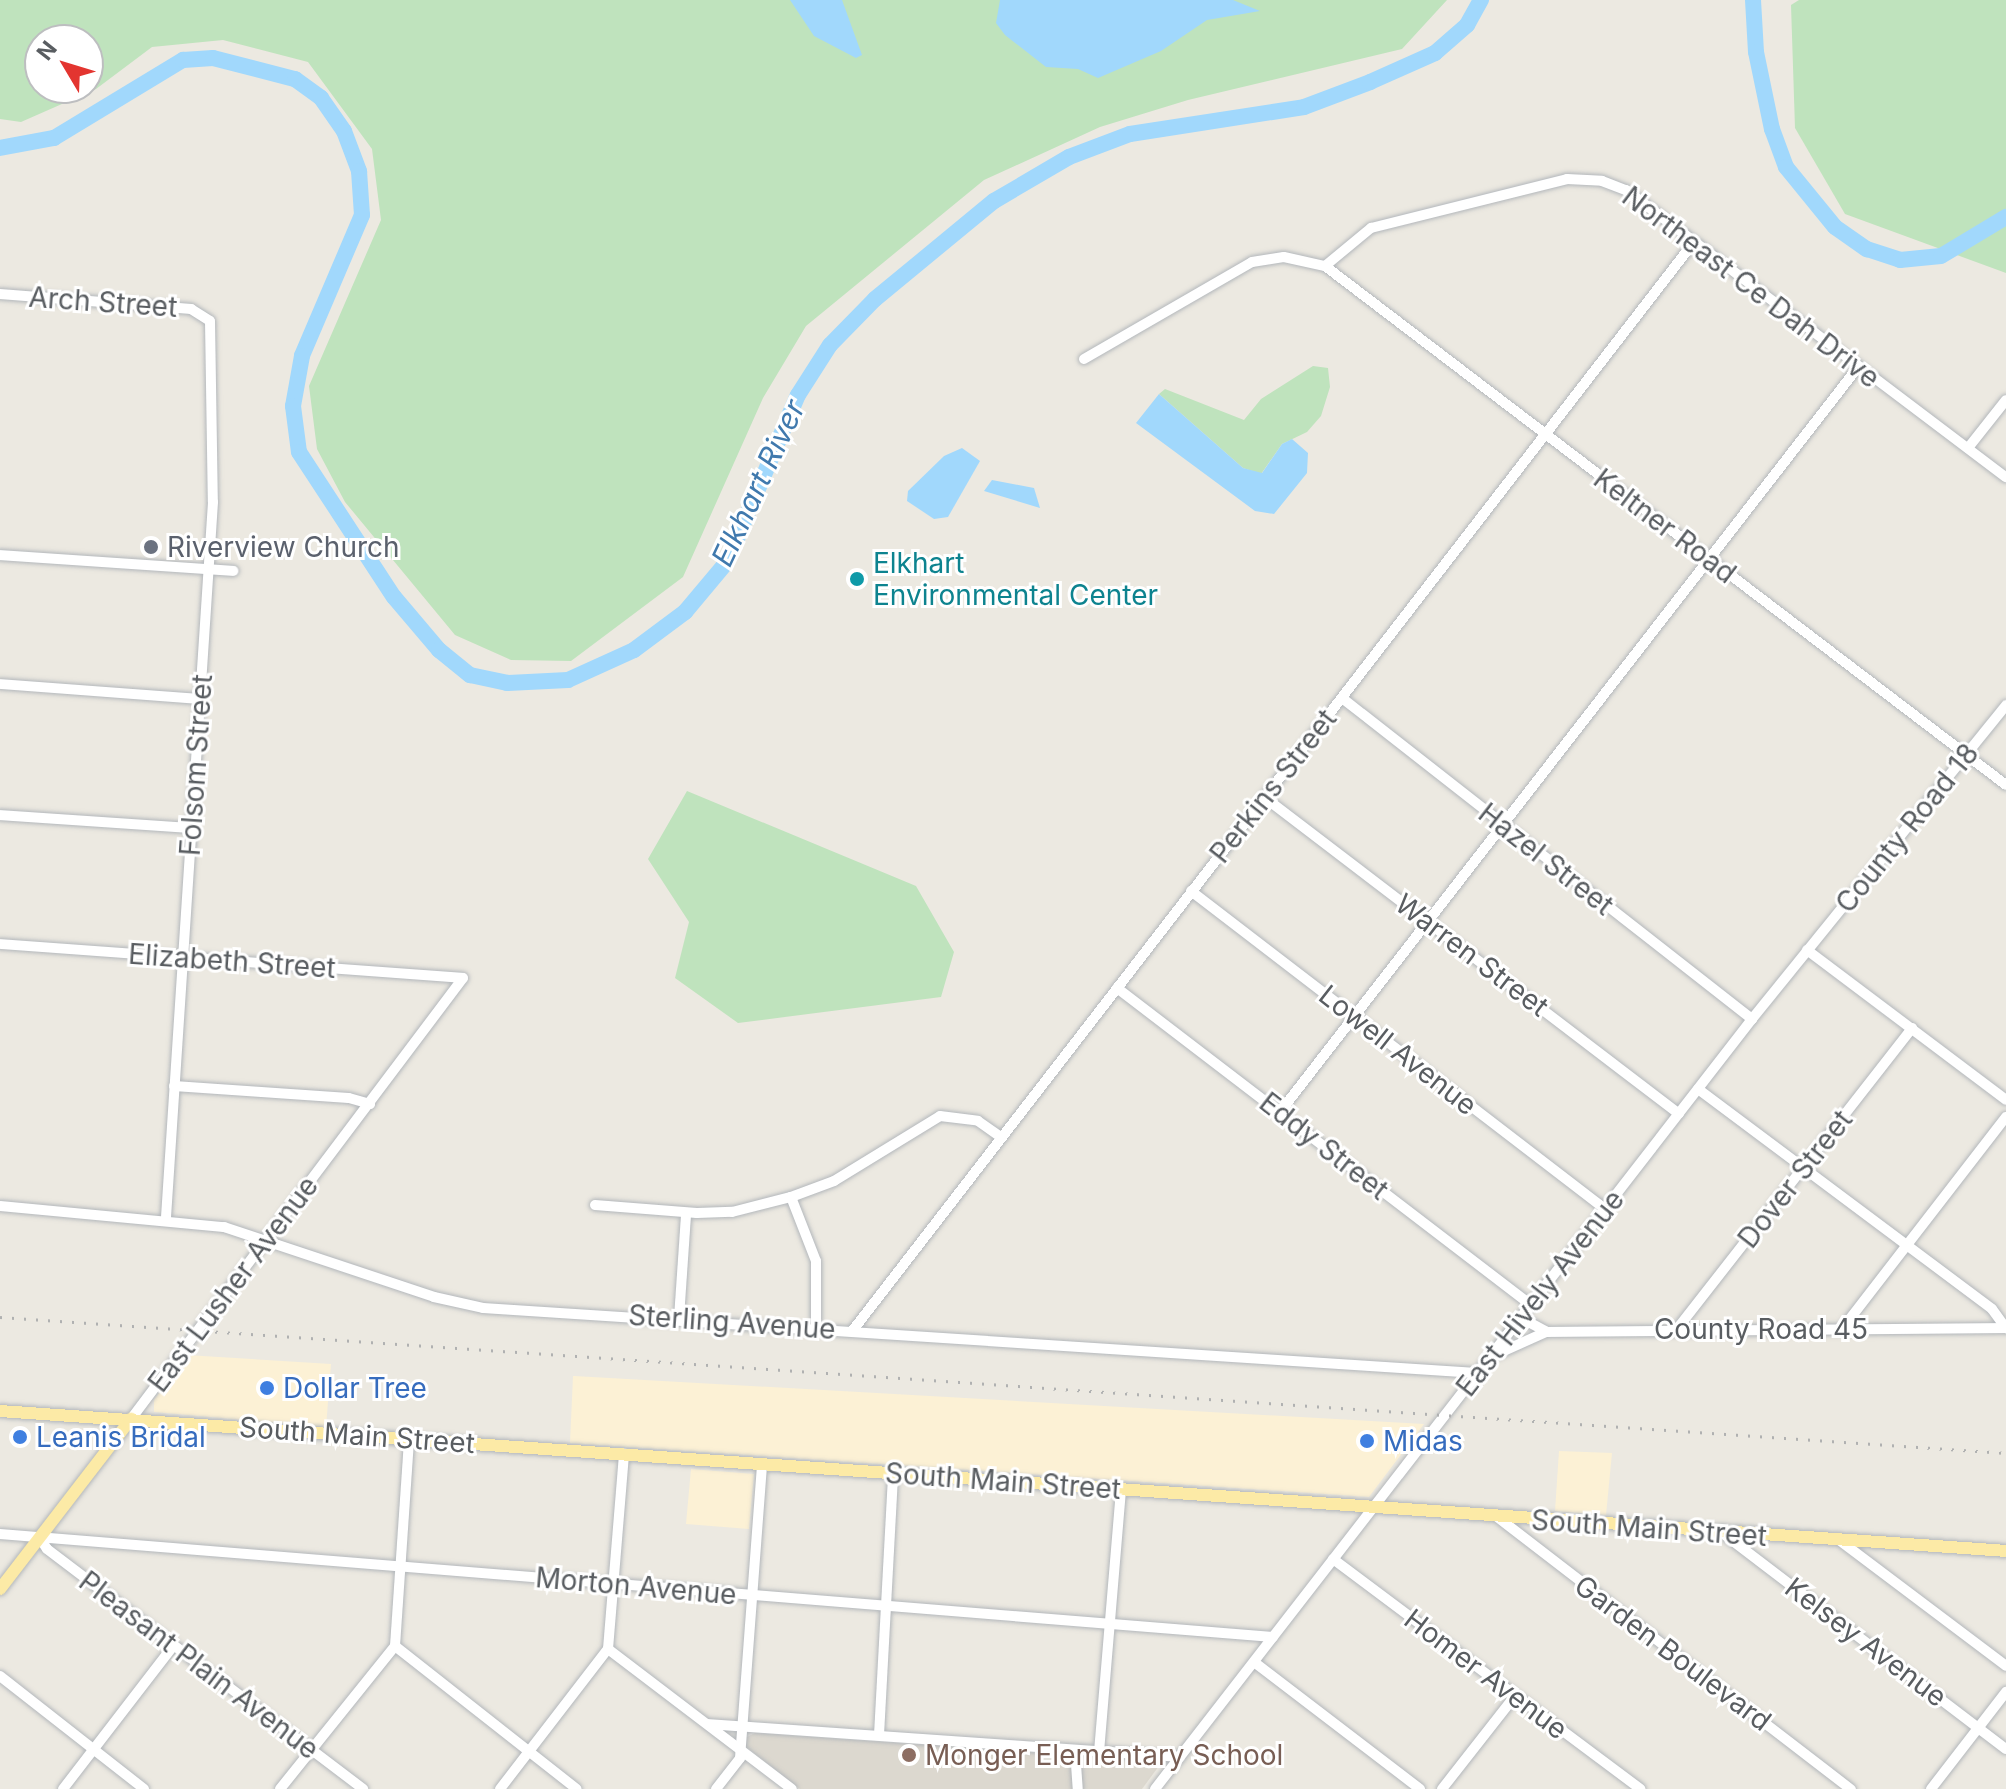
<!DOCTYPE html>
<style>
body{margin:0}
#map{position:relative;width:2006px;height:1789px;overflow:hidden;background:#ece9e1;font-family:Inter,sans-serif}
div>[style]{position:absolute}
.commercial>*{inset:0;background:#fcf1d5}
.education>*{inset:0;background:#dcd8cf}
.green>*{inset:0;background:#bfe3bd}
.water>*{inset:0;background:#a1d8fc}
.river>*{height:16px;margin:-8px;padding:0 8px;transform-origin:8px;border-radius:8px;background:#a1d8fc}
.roads{filter:drop-shadow(0 0 2px #b3b7bb) drop-shadow(0 0 2px #b3b7bb)}
.minor>*{height:10px;margin:-5px;padding:0 5px;transform-origin:5px;border-radius:5px;background:#fff}
.major>*{height:12px;margin:-6px;padding:0 6px;transform-origin:6px;border-radius:6px;background:#fceaa6}
.rail>*{height:3px;margin-top:-1.5px;transform-origin:0;background:repeating-linear-gradient(90deg,#b0b1b1 0 2px,transparent 0 12px)}
.dots>*{width:22px;height:22px;translate:-50% -50%;box-sizing:border-box;border:4px solid #fff;border-radius:50%}
span{translate:-50% -50%;white-space:nowrap;text-align:center;line-height:1.15;-webkit-text-stroke:6px #fff;paint-order:stroke}
.street-label{font-size:28px;color:#595d61}
.worship-label{font-size:28px;color:#5b616d}
.left{translate:0 -50%;text-align:left}
.culture-label{font-size:28px;color:#0d838f}
.shop-label{font-size:28px;color:#366cbe}
.education-label{font-size:28px;color:#785e54}
.water-label{font-size:30px;color:#4079ad;font-style:italic}
.north{position:absolute;left:24px;top:24px;width:80px;height:80px;box-sizing:border-box;background:#fff;border:2px solid #bdbec0;border-radius:50%;rotate:308deg;font-size:22px;font-weight:700;line-height:32px;text-align:center;color:#595d61}
.north::after{content:'';display:block;margin:auto;width:28px;height:36px;background:#e33530;clip-path:polygon(50% 0,100% 100%,50% 72%,0 100%)}
</style>
<div id="map">
<div class="commercial">
<i style="clip-path:polygon(186px 1355px,331px 1364px,326px 1427px,154px 1412px,154px 1400px)"></i>
<i style="clip-path:polygon(573px 1376px,574px 1376px,1424px 1424px,1369px 1497px,570px 1443px)"></i>
<i style="clip-path:polygon(1559px 1451px,1612px 1453px,1606px 1515px,1555px 1511px)"></i>
<i style="clip-path:polygon(691px 1469px,754px 1474px,749px 1529px,686px 1524px)"></i>
</div>
<div class="education">
<i style="clip-path:polygon(755px 1733px,1154px 1761px,1159px 1766px,1142px 1789px,800px 1789px,744px 1745px,745px 1738px)"></i>
</div>
<div class="green">
<i style="clip-path:polygon(evenodd,0 0,1447px 0,1402px 49px,1188px 100px,1100px 127px,984px 180px,806px 326px,763px 398px,683px 577px,571px 661px,511px 660px,455px 635px,345px 502px,317px 449px,309px 386px,381px 220px,372px 149px,308px 62px,223px 40px,152px 47px,96px 89px,21px 122px,0 119px,0 0,40px 40px,88px 40px,88px 88px,40px 88px,40px 40px)"></i>
<i style="clip-path:polygon(1799px 0,2006px 0,2006px 273px,1845px 214px,1795px 128px,1791px 5px)"></i>
<i style="clip-path:polygon(1313px 366px,1328px 368px,1330px 387px,1321px 416px,1307px 432px,1282px 444px,1261px 474px,1243px 468px,1159px 394px,1165px 389px,1244px 420px,1261px 399px)"></i>
<i style="clip-path:polygon(687px 791px,916px 886px,954px 952px,941px 997px,738px 1023px,675px 978px,689px 922px,648px 859px)"></i>
</div>
<div class="water">
<i style="clip-path:polygon(790px 0,842px 0,862px 55px,856px 58px,814px 36px)"></i>
<i style="clip-path:polygon(1000px 0,1233px 0,1260px 11px,1207px 20px,1161px 51px,1098px 78px,1078px 69px,1046px 67px,1005px 35px,996px 23px)"></i>
<i style="clip-path:polygon(1159px 394px,1243px 468px,1262px 473px,1282px 444px,1292px 439px,1308px 453px,1307px 473px,1274px 514px,1255px 511px,1136px 423px)"></i>
<i style="clip-path:polygon(962px 448px,980px 461px,948px 517px,934px 519px,907px 501px,908px 491px,944px 456px)"></i>
<i style="clip-path:polygon(992px 480px,1034px 488px,1040px 508px,984px 491px)"></i>
</div>
<div class="river">
<i style="left:1753px;top:0;width:52px;rotate:86.7deg"></i>
<i style="left:1756px;top:52px;width:79px;rotate:78.3deg"></i>
<i style="left:1772px;top:129px;width:40px;rotate:69.8deg"></i>
<i style="left:1786px;top:167px;width:77px;rotate:50.8deg"></i>
<i style="left:1835px;top:227px;width:39px;rotate:35deg"></i>
<i style="left:1867px;top:249px;width:35px;rotate:18deg"></i>
<i style="left:1900px;top:260px;width:41px;rotate:-5.6deg"></i>
<i style="left:1941px;top:256px;width:76px;rotate:-31deg"></i>
<i style="left:0;top:148px;width:55px;rotate:-10.5deg"></i>
<i style="left:54px;top:138px;width:151px;rotate:-31.2deg"></i>
<i style="left:183px;top:60px;width:30px;rotate:-4deg"></i>
<i style="left:213px;top:58px;width:85px;rotate:14.4deg"></i>
<i style="left:295px;top:79px;width:32px;rotate:36deg"></i>
<i style="left:321px;top:98px;width:40px;rotate:55.1deg"></i>
<i style="left:344px;top:131px;width:43px;rotate:69.4deg"></i>
<i style="left:359px;top:171px;width:44px;rotate:86.1deg"></i>
<i style="left:362px;top:215px;width:153px;rotate:113.1deg"></i>
<i style="left:302px;top:356px;width:51px;rotate:100.2deg"></i>
<i style="left:293px;top:406px;width:46px;rotate:82.6deg"></i>
<i style="left:299px;top:452px;width:173px;rotate:56.8deg"></i>
<i style="left:394px;top:597px;width:70px;rotate:49.7deg"></i>
<i style="left:439px;top:650px;width:40px;rotate:39deg"></i>
<i style="left:470px;top:675px;width:38px;rotate:12deg"></i>
<i style="left:507px;top:683px;width:61px;rotate:-2.8deg"></i>
<i style="left:568px;top:680px;width:72px;rotate:-24.4deg"></i>
<i style="left:634px;top:650px;width:64px;rotate:-36.7deg"></i>
<i style="left:685px;top:612px;width:65px;rotate:-50deg"></i>
<i style="left:727px;top:562px;width:181px;rotate:-67deg"></i>
<i style="left:798px;top:395px;width:59px;rotate:-57.4deg"></i>
<i style="left:830px;top:345px;width:64px;rotate:-45.6deg"></i>
<i style="left:875px;top:299px;width:154px;rotate:-39.5deg"></i>
<i style="left:994px;top:201px;width:87px;rotate:-30.4deg"></i>
<i style="left:1069px;top:157px;width:65px;rotate:-20.7deg"></i>
<i style="left:1130px;top:134px;width:176px;rotate:-8.8deg"></i>
<i style="left:1304px;top:107px;width:71px;rotate:-20.7deg"></i>
<i style="left:1370px;top:82px;width:71px;rotate:-24deg"></i>
<i style="left:1435px;top:53px;width:43px;rotate:-41.2deg"></i>
<i style="left:1467px;top:25px;width:29px;rotate:-61deg"></i>
</div>
<div class="roads">
<div class="minor">
<i style="left:1325px;top:266px;width:856px;rotate:37.31deg"></i>
<i style="left:0;top:294px;width:192px;rotate:4.5deg"></i>
<i style="left:191px;top:309px;width:22px;rotate:32deg"></i>
<i style="left:210px;top:321px;width:181px;rotate:89.1deg"></i>
<i style="left:213px;top:502px;width:717px;rotate:93.76deg"></i>
<i style="left:1084px;top:359px;width:194px;rotate:-30deg"></i>
<i style="left:1252px;top:262px;width:32px;rotate:-9deg"></i>
<i style="left:1284px;top:257px;width:42px;rotate:12.4deg"></i>
<i style="left:1325px;top:266px;width:60px;rotate:-39.6deg"></i>
<i style="left:1371px;top:228px;width:202px;rotate:-14deg"></i>
<i style="left:1567px;top:179px;width:35px;rotate:3deg"></i>
<i style="left:1602px;top:181px;width:26px;rotate:21deg"></i>
<i style="left:1626px;top:190px;width:476px;rotate:37.1deg"></i>
<i style="left:1968px;top:448px;width:61px;rotate:-51.6deg"></i>
<i style="left:0;top:555px;width:234px;rotate:3.9deg"></i>
<i style="left:0;top:684px;width:202px;rotate:4.3deg"></i>
<i style="left:1342px;top:698px;width:521px;rotate:38.06deg"></i>
<i style="left:1264px;top:797px;width:522px;rotate:37.37deg"></i>
<i style="left:0;top:815px;width:193px;rotate:3.9deg"></i>
<i style="left:1191px;top:891px;width:522px;rotate:37.53deg"></i>
<i style="left:0;top:944px;width:464px;rotate:4.2deg"></i>
<i style="left:463px;top:978px;width:552px;rotate:126.97deg"></i>
<i style="left:1807px;top:950px;width:249px;rotate:37deg"></i>
<i style="left:1117px;top:988px;width:521px;rotate:37.44deg"></i>
<i style="left:174px;top:1086px;width:175px;rotate:3.9deg"></i>
<i style="left:349px;top:1098px;width:22px;rotate:16deg"></i>
<i style="left:1698px;top:1089px;width:367px;rotate:36.8deg"></i>
<i style="left:1992px;top:1309px;width:24px;rotate:54deg"></i>
<i style="left:1280px;top:1112px;width:943px;rotate:-52.19deg"></i>
<i style="left:791px;top:1197px;width:69px;rotate:68.7deg"></i>
<i style="left:816px;top:1261px;width:65px;rotate:90deg"></i>
<i style="left:595px;top:1205px;width:102px;rotate:4.5deg"></i>
<i style="left:697px;top:1213px;width:35px;rotate:-2deg"></i>
<i style="left:732px;top:1212px;width:61px;rotate:-14.3deg"></i>
<i style="left:791px;top:1197px;width:46px;rotate:-20.4deg"></i>
<i style="left:834px;top:1181px;width:124px;rotate:-31.5deg"></i>
<i style="left:940px;top:1116px;width:38px;rotate:7deg"></i>
<i style="left:978px;top:1121px;width:28px;rotate:35deg"></i>
<i style="left:0;top:1206px;width:225px;rotate:5.4deg"></i>
<i style="left:224px;top:1227px;width:221px;rotate:18.4deg"></i>
<i style="left:434px;top:1297px;width:50px;rotate:12.7deg"></i>
<i style="left:483px;top:1308px;width:996px;rotate:3.74deg"></i>
<i style="left:679px;top:1318px;width:104px;rotate:-86.1deg"></i>
<i style="left:1521px;top:1318px;width:30px;rotate:28deg"></i>
<i style="left:1547px;top:1332px;width:459px;rotate:-0.5deg"></i>
<i style="left:1677px;top:1329px;width:382px;rotate:-52deg"></i>
<i style="left:1842px;top:1329px;width:268px;rotate:-52.3deg"></i>
<i style="left:853px;top:1330px;width:1375px;rotate:-52.3deg"></i>
<i style="left:1495px;top:1355px;width:56px;rotate:-24.3deg"></i>
<i style="left:1496px;top:1516px;width:448px;rotate:37.6deg"></i>
<i style="left:0;top:1534px;width:1277px;rotate:4.63deg"></i>
<i style="left:1725px;top:1535px;width:353px;rotate:37.3deg"></i>
<i style="left:39px;top:1537px;width:14px;rotate:56deg"></i>
<i style="left:47px;top:1549px;width:397px;rotate:37.2deg"></i>
<i style="left:1839px;top:1540px;width:209px;rotate:37deg"></i>
<i style="left:1333px;top:1559px;width:384px;rotate:36.8deg"></i>
<i style="left:395px;top:1646px;width:231px;rotate:38.2deg"></i>
<i style="left:608px;top:1649px;width:231px;rotate:37.3deg"></i>
<i style="left:1254px;top:1662px;width:209px;rotate:37.4deg"></i>
<i style="left:0;top:1676px;width:183px;rotate:38.1deg"></i>
<i style="left:708px;top:1724px;width:473px;rotate:4deg"></i>
<i style="left:879px;top:1735px;width:262px;rotate:-86.9deg"></i>
<i style="left:1075px;top:1750px;width:39px;rotate:86deg"></i>
<i style="left:1099px;top:1752px;width:264px;rotate:-85.2deg"></i>
<i style="left:63px;top:1789px;width:180px;rotate:-52.4deg"></i>
<i style="left:280px;top:1789px;width:184px;rotate:-51.2deg"></i>
<i style="left:395px;top:1646px;width:207px;rotate:-86.1deg"></i>
<i style="left:500px;top:1789px;width:177px;rotate:-52.4deg"></i>
<i style="left:608px;top:1649px;width:196px;rotate:-85.3deg"></i>
<i style="left:716px;top:1789px;width:39px;rotate:-52deg"></i>
<i style="left:740px;top:1758px;width:295px;rotate:-85.7deg"></i>
<i style="left:1155px;top:1789px;width:974px;rotate:-52.21deg"></i>
<i style="left:1752px;top:1019px;width:404px;rotate:-51deg"></i>
<i style="left:1442px;top:1789px;width:118px;rotate:-51.9deg"></i>
<i style="left:1931px;top:1789px;width:123px;rotate:-52.3deg"></i>
</div>
<div class="major">
<i style="left:0;top:1411px;width:2011px;rotate:3.99deg"></i>
<i style="left:0;top:1589px;width:215px;rotate:-52.4deg"></i>
</div>
</div>
<div class="rail">
<i style="left:0;top:1317px;width:2011px;rotate:3.88deg"></i>
</div>
<div class="dots">
<i style="left:151px;top:547px;background:#6b7280"></i>
<i style="left:857px;top:579px;background:#0f9aa8"></i>
<i style="left:267px;top:1388px;background:#3f7fe0"></i>
<i style="left:20px;top:1437px;background:#3f7fe0"></i>
<i style="left:1367px;top:1441px;background:#3f7fe0"></i>
<i style="left:909px;top:1755px;background:#8d6e63"></i>
</div>
<div class="street-label">
<span style="left:1751px;top:287px;rotate:37deg">Northeast Ce Dah Drive</span>
<span style="left:103px;top:302px;rotate:4deg">Arch Street</span>
<span style="left:1665px;top:526px;rotate:37deg">Keltner Road</span>
<span style="left:196px;top:765px;rotate:-86deg">Folsom Street</span>
<span style="left:1273px;top:786px;rotate:-52deg">Perkins Street</span>
<span style="left:1907px;top:828px;rotate:-51deg">County Road 18</span>
<span style="left:1546px;top:859px;rotate:38deg">Hazel Street</span>
<span style="left:1472px;top:955px;rotate:37deg">Warren Street</span>
<span style="left:232px;top:961px;rotate:4deg">Elizabeth Street</span>
<span style="left:1398px;top:1050px;rotate:38deg">Lowell Avenue</span>
<span style="left:1324px;top:1146px;rotate:38deg">Eddy Street</span>
<span style="left:1795px;top:1179px;rotate:-52deg">Dover Street</span>
<span style="left:233px;top:1284px;rotate:-53deg">East Lusher Avenue</span>
<span style="left:1540px;top:1293px;rotate:-52deg">East Hively Avenue</span>
<span style="left:732px;top:1322px;rotate:4deg">Sterling Avenue</span>
<span style="left:1761px;top:1329px">County Road 45</span>
<span style="left:357px;top:1435px;rotate:4deg">South Main Street</span>
<span style="left:1003px;top:1481px;rotate:4deg">South Main Street</span>
<span style="left:1649px;top:1528px;rotate:4deg">South Main Street</span>
<span style="left:636px;top:1586px;rotate:5deg">Morton Avenue</span>
<span style="left:1866px;top:1642px;rotate:37deg">Kelsey Avenue</span>
<span style="left:1673px;top:1653px;rotate:37deg">Garden Boulevard</span>
<span style="left:199px;top:1665px;rotate:37deg">Pleasant Plain Avenue</span>
<span style="left:1486px;top:1674px;rotate:37deg">Homer Avenue</span>
</div>
<div class="worship-label">
<span class="left" style="left:167px;top:547px">Riverview Church</span>
</div>
<div class="culture-label">
<span class="left" style="left:873px;top:579px">Elkhart<br>Environmental Center</span>
</div>
<div class="shop-label">
<span class="left" style="left:283px;top:1388px">Dollar Tree</span>
<span class="left" style="left:36px;top:1437px">Leanis Bridal</span>
<span class="left" style="left:1383px;top:1441px">Midas</span>
</div>
<div class="education-label">
<span class="left" style="left:925px;top:1755px">Monger Elementary School</span>
</div>
<div class="water-label">
<span style="left:758px;top:483px;rotate:-65deg">Elkhart River</span>
</div>
<div class="north">N</div>
</div>
